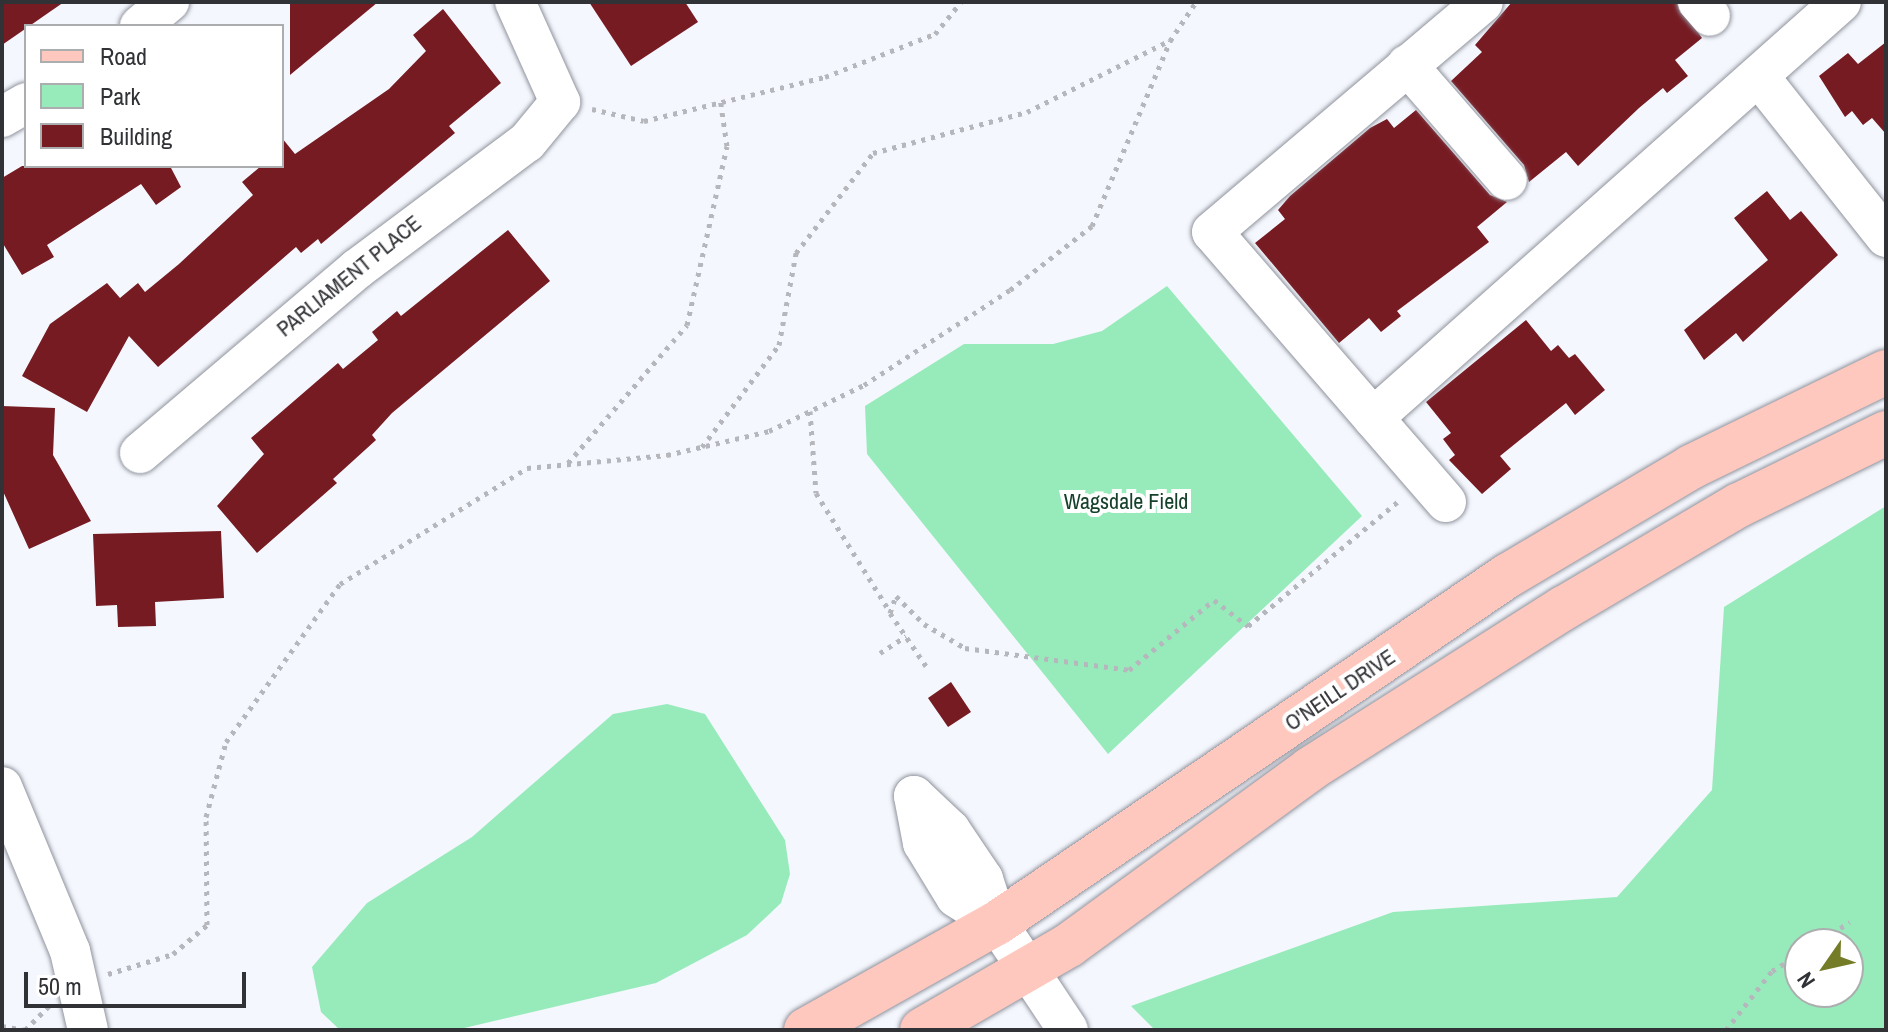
<!DOCTYPE html>
<style>
body{margin:0}
#map{position:relative;width:1888px;height:1032px;overflow:hidden;background:#f4f7fd;font-family:"Archivo Narrow",sans-serif}
div>[style]{position:absolute}
.green>*{inset:0;background:#97ebbb}
.building>*{inset:0;background:#771b23}
.path>*{height:5px;margin-top:-2.5px;transform-origin:0;background:repeating-linear-gradient(90deg,#b5b7bd 0 4px,transparent 0 10px)}
.roads{filter:drop-shadow(0 0 2px #90939d) drop-shadow(0 0 2px #90939d)}
.minor>*{height:40px;margin:-20px;padding:0 20px;transform-origin:20px;border-radius:20px;background:#fff}
.major>*{height:44px;margin:-22px;padding:0 22px;transform-origin:22px;border-radius:22px;background:#fec8be}
span{translate:-50% -50%;white-space:nowrap;text-align:center;line-height:1.15;-webkit-text-stroke:8px #fff;paint-order:stroke}
.street-label{font-size:22px;color:#303236}
.park-label{font-size:22px;color:#15412b}
.frame{position:absolute;inset:0;border:4px solid #303236;pointer-events:none}
.legend{position:absolute;left:24px;top:24px;width:260px;height:144px;box-sizing:border-box;background:#fff;border:2px solid #acadaf;margin:0;padding:10px 14px;list-style:none;font-size:24px;color:#303236}
.legend li{display:flex;align-items:center;gap:16px;height:40px}
.legend b{width:40px;border:2px solid #acadaf}
.north{position:absolute;left:1784px;top:928px;width:80px;height:80px;box-sizing:border-box;background:#fff;border:2px solid #acadaf;border-radius:50%;rotate:236deg;font-size:22px;font-weight:700;line-height:32px;text-align:center;color:#303236}
.north::after{content:'';display:block;margin:auto;width:28px;height:36px;background:#757c27;clip-path:polygon(50% 0,100% 100%,50% 72%,0 100%)}
.scale{position:absolute;left:24px;top:972px;width:222px;height:36px;box-sizing:border-box;border:4px solid #303236;border-top:0;padding-left:10px;font-size:24px;line-height:28px;white-space:nowrap;color:#303236;-webkit-text-stroke:6px #fff;paint-order:stroke}
</style>
<div id="map">
<div class="green">
<i style="clip-path:polygon(1167px 286px,1362px 516px,1108px 754px,867px 454px,865px 406px,964px 344px,1053px 344px,1102px 331px)"></i>
<i style="clip-path:polygon(evenodd,1886px 506px,1886px 1030px,1155px 1030px,1131px 1006px,1393px 912px,1617px 897px,1712px 790px,1724px 607px,1886px 506px,1800px 944px,1848px 944px,1848px 992px,1800px 992px,1800px 944px)"></i>
<i style="clip-path:polygon(667px 704px,705px 714px,785px 840px,790px 874px,781px 903px,747px 935px,656px 983px,460px 1029px,340px 1030px,321px 1012px,312px 967px,367px 903px,472px 837px,613px 714px)"></i>
</div>
<div class="building">
<i style="clip-path:polygon(2px 2px,64px 2px,2px 45px)"></i>
<i style="clip-path:polygon(290px 2px,378px 2px,290px 75px)"></i>
<i style="clip-path:polygon(589px 2px,685px 2px,698px 22px,631px 66px)"></i>
<i style="clip-path:polygon(1512px 2px,1676px 2px,1702px 38px,1675px 60px,1688px 76px,1667px 93px,1663px 88px,1639px 108px,1578px 166px,1566px 152px,1529px 182px,1524px 165px,1451px 81px,1482px 52px,1475px 45px)"></i>
<i style="clip-path:polygon(443px 9px,501px 83px,449px 126px,455px 133px,321px 244px,318px 239px,301px 253px,296px 247px,158px 367px,129px 336px,87px 412px,22px 376px,50px 324px,107px 283px,120px 298px,138px 283px,145px 292px,179px 264px,253px 195px,242px 182px,261px 166px,282px 166px,282px 138px,295px 154px,389px 89px,426px 51px,413px 35px)"></i>
<i style="clip-path:polygon(1886px 42px,1886px 134px,1872px 118px,1863px 125px,1852px 111px,1845px 117px,1819px 76px,1848px 53px,1858px 64px)"></i>
<i style="clip-path:polygon(1416px 110px,1490px 195px,1507px 202px,1477px 227px,1489px 242px,1397px 311px,1401px 316px,1381px 332px,1369px 318px,1339px 343px,1255px 243px,1285px 219px,1278px 210px,1290px 196px,1370px 128px,1387px 119px,1394px 128px)"></i>
<i style="clip-path:polygon(22px 166px,170px 166px,181px 187px,156px 205px,141px 184px,47px 245px,54px 257px,22px 275px,2px 242px,2px 178px)"></i>
<i style="clip-path:polygon(1767px 191px,1790px 220px,1801px 211px,1838px 255px,1743px 342px,1736px 333px,1704px 360px,1684px 330px,1768px 260px,1734px 218px)"></i>
<i style="clip-path:polygon(508px 230px,550px 281px,392px 413px,372px 435px,376px 440px,333px 479px,337px 483px,257px 553px,217px 506px,264px 454px,251px 438px,338px 363px,343px 369px,378px 340px,372px 332px,397px 311px,401px 316px)"></i>
<i style="clip-path:polygon(1526px 320px,1551px 351px,1558px 345px,1569px 358px,1575px 354px,1605px 390px,1575px 415px,1566px 403px,1500px 456px,1511px 469px,1482px 494px,1449px 460px,1455px 455px,1443px 439px,1451px 433px,1426px 402px)"></i>
<i style="clip-path:polygon(2px 406px,55px 408px,53px 455px,91px 521px,29px 549px,2px 489px)"></i>
<i style="clip-path:polygon(221px 531px,224px 598px,155px 602px,156px 626px,118px 627px,117px 605px,96px 606px,93px 534px)"></i>
<i style="clip-path:polygon(951px 682px,971px 712px,948px 727px,928px 698px)"></i>
</div>
<div class="path">
<i style="left:592px;top:109px;width:53px;rotate:13deg"></i>
<i style="left:644px;top:121px;width:186px;rotate:-13.7deg"></i>
<i style="left:825px;top:77px;width:118px;rotate:-21.4deg"></i>
<i style="left:935px;top:34px;width:41px;rotate:-50.9deg"></i>
<i style="left:810px;top:411px;width:82px;rotate:85.8deg"></i>
<i style="left:816px;top:493px;width:140px;rotate:58.1deg"></i>
<i style="left:702px;top:447px;width:128px;rotate:-53deg"></i>
<i style="left:779px;top:345px;width:94px;rotate:-79.5deg"></i>
<i style="left:796px;top:253px;width:126px;rotate:-52.4deg"></i>
<i style="left:873px;top:153px;width:159px;rotate:-14.9deg"></i>
<i style="left:1027px;top:112px;width:159px;rotate:-26.6deg"></i>
<i style="left:568px;top:463px;width:182px;rotate:-49.2deg"></i>
<i style="left:687px;top:325px;width:183px;rotate:-77.4deg"></i>
<i style="left:727px;top:146px;width:49px;rotate:-98.3deg"></i>
<i style="left:880px;top:653px;width:31px;rotate:-33deg"></i>
<i style="left:926px;top:666px;width:64px;rotate:-124.2deg"></i>
<i style="left:890px;top:613px;width:18px;rotate:-71deg"></i>
<i style="left:896px;top:596px;width:40px;rotate:45deg"></i>
<i style="left:924px;top:624px;width:48px;rotate:30.3deg"></i>
<i style="left:965px;top:648px;width:165px;rotate:7.6deg"></i>
<i style="left:1129px;top:670px;width:110px;rotate:-39.5deg"></i>
<i style="left:1214px;top:600px;width:43px;rotate:37.4deg"></i>
<i style="left:1248px;top:626px;width:199px;rotate:-39.7deg"></i>
<i style="left:1815px;top:944px;width:41px;rotate:-32.2deg"></i>
<i style="left:108px;top:974px;width:68px;rotate:-17.1deg"></i>
<i style="left:173px;top:954px;width:45px;rotate:-40.5deg"></i>
<i style="left:207px;top:925px;width:108px;rotate:-90.5deg"></i>
<i style="left:206px;top:817px;width:78px;rotate:-75.1deg"></i>
<i style="left:226px;top:742px;width:195px;rotate:-54.2deg"></i>
<i style="left:340px;top:584px;width:220px;rotate:-31.8deg"></i>
<i style="left:527px;top:468px;width:141px;rotate:-5.3deg"></i>
<i style="left:667px;top:455px;width:105px;rotate:-13.2deg"></i>
<i style="left:769px;top:431px;width:106px;rotate:-25.8deg"></i>
<i style="left:864px;top:385px;width:174px;rotate:-33.1deg"></i>
<i style="left:1010px;top:290px;width:104px;rotate:-38deg"></i>
<i style="left:1092px;top:226px;width:201px;rotate:-67.1deg"></i>
<i style="left:1170px;top:41px;width:47px;rotate:-56.3deg"></i>
<i style="left:2px;top:1026px;width:23px;rotate:10deg"></i>
<i style="left:25px;top:1030px;width:35px;rotate:-45deg"></i>
<i style="left:1726px;top:1030px;width:75px;rotate:-52.1deg"></i>
<i style="left:1772px;top:971px;width:33px;rotate:-31deg"></i>
</div>
<div class="roads">
<div class="minor">
<i style="left:1698px;top:2px;width:18px;rotate:49deg"></i>
<i style="left:140px;top:26px;width:38px;rotate:-40deg"></i>
<i style="left:1407px;top:65px;width:152px;rotate:49deg"></i>
<i style="left:1760px;top:78px;width:203px;rotate:51.6deg"></i>
<i style="left:2px;top:117px;width:28px;rotate:-30deg"></i>
<i style="left:1373px;top:418px;width:626px;rotate:-41.63deg"></i>
<i style="left:140px;top:453px;width:285px;rotate:-40.3deg"></i>
<i style="left:357px;top:269px;width:212px;rotate:-36.8deg"></i>
<i style="left:527px;top:142px;width:52px;rotate:-50.5deg"></i>
<i style="left:560px;top:102px;width:110px;rotate:-114.2deg"></i>
<i style="left:1446px;top:502px;width:357px;rotate:-130.9deg"></i>
<i style="left:1212px;top:232px;width:355px;rotate:-40.3deg"></i>
<i style="left:2px;top:787px;width:178px;rotate:67.5deg"></i>
<i style="left:70px;top:951px;width:81px;rotate:77.2deg"></i>
<i style="left:914px;top:796px;width:50px;rotate:43.4deg"></i>
<i style="left:950px;top:830px;width:59px;rotate:56deg"></i>
<i style="left:983px;top:879px;width:46px;rotate:72.3deg"></i>
<i style="left:997px;top:923px;width:128px;rotate:56.4deg"></i>
<i style="left:914px;top:796px;width:48px;rotate:79.2deg"></i>
<i style="left:923px;top:843px;width:63px;rotate:58.6deg"></i>
<i style="left:956px;top:897px;width:49px;rotate:32.4deg"></i>
</div>
<div class="major">
<i style="left:806px;top:1030px;width:219px;rotate:-29.3deg"></i>
<i style="left:997px;top:923px;width:617px;rotate:-34.23deg"></i>
<i style="left:1507px;top:576px;width:214px;rotate:-30.6deg"></i>
<i style="left:1691px;top:467px;width:217px;rotate:-26deg"></i>
<i style="left:922px;top:1030px;width:170px;rotate:-30deg"></i>
<i style="left:1069px;top:945px;width:298px;rotate:-36.1deg"></i>
<i style="left:1310px;top:769px;width:301px;rotate:-32.4deg"></i>
<i style="left:1564px;top:608px;width:203px;rotate:-30.5deg"></i>
<i style="left:1739px;top:505px;width:164px;rotate:-26.1deg"></i>
</div>
</div>
<div class="street-label">
<span style="left:349px;top:276px;rotate:-39deg">PARLIAMENT PLACE</span>
<span style="left:1340px;top:690px;rotate:-34deg">O'NEILL DRIVE</span>
</div>
<div class="park-label">
<span style="left:1126px;top:502px">Wagsdale Field</span>
</div>
<div class="frame"></div>
<ul class="legend">
<li><b style="height:10px;background:#fec8be"></b>Road</li>
<li><b style="height:22px;background:#97ebbb"></b>Park</li>
<li><b style="height:22px;background:#771b23"></b>Building</li>
</ul>
<div class="north">N</div>
<div class="scale">50 m</div>
</div>
